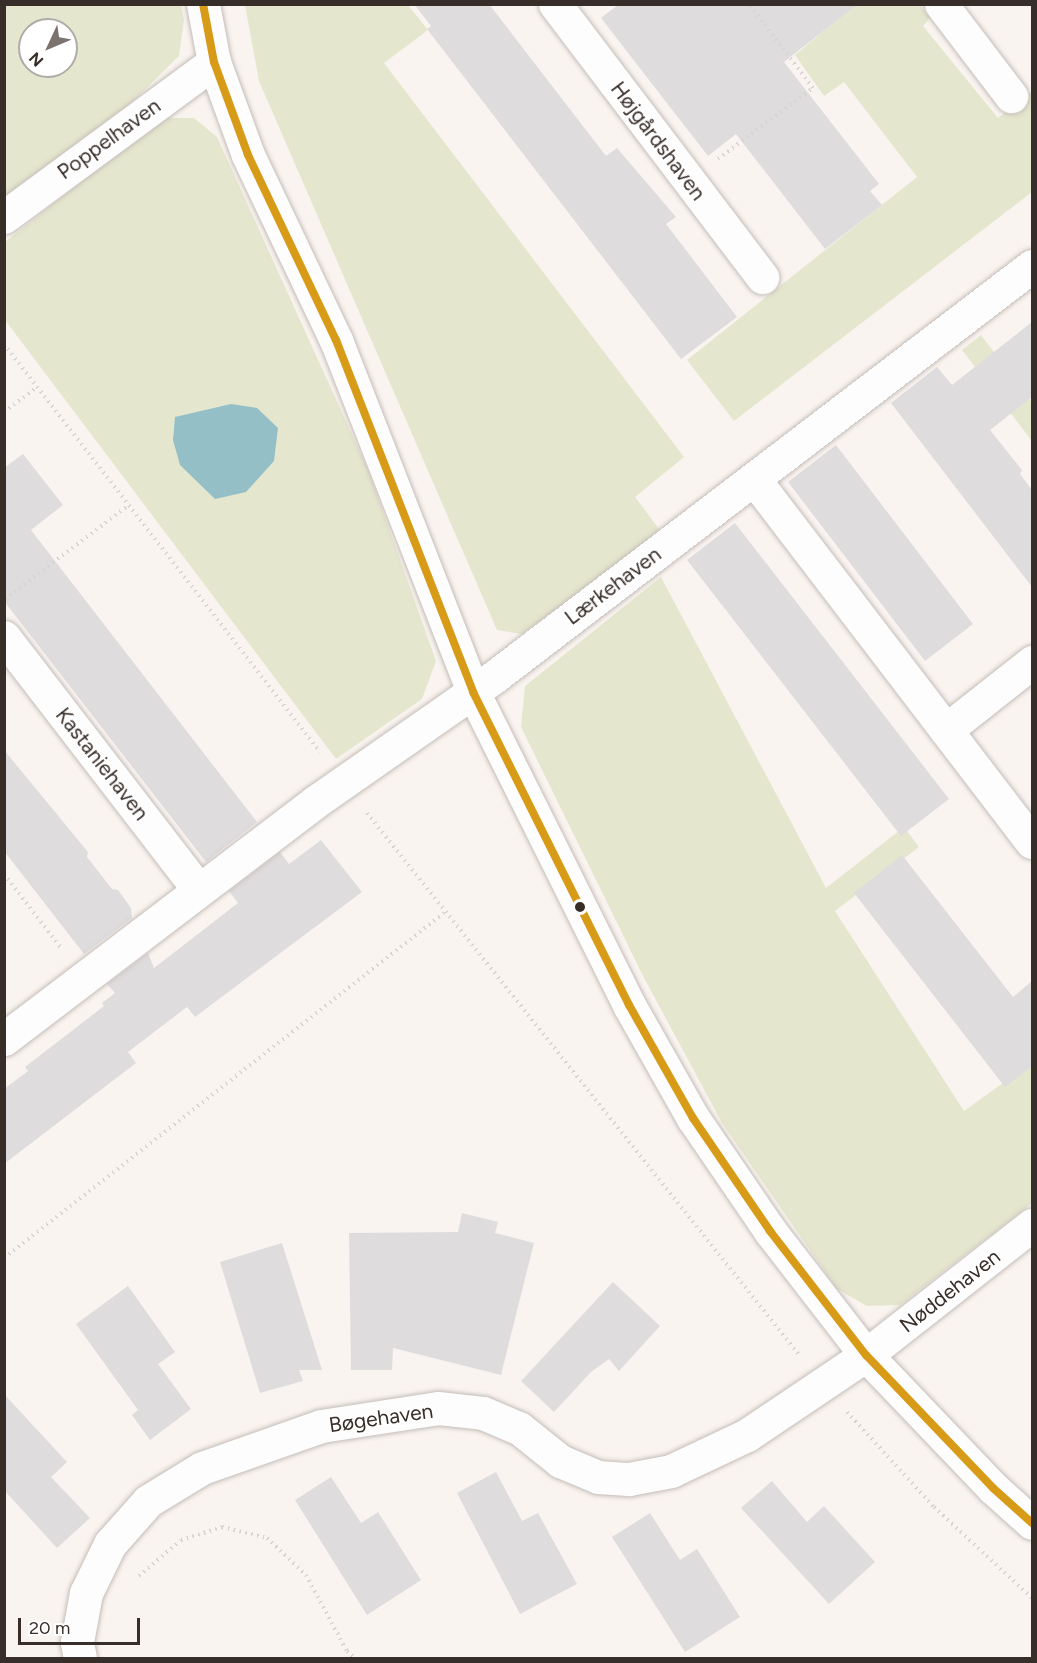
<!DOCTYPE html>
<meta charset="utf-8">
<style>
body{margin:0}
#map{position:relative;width:1037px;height:1663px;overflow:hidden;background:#faf4f0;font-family:Figtree,sans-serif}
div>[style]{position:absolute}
.green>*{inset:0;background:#e5e6ce}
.water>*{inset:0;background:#94bfc7}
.building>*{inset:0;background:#dfdcde}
.path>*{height:4px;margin-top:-2px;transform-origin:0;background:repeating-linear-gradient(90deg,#d7d3d2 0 1.5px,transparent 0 6px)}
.roads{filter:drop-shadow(0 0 2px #c4bdb8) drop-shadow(0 0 2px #c4bdb8)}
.minor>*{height:33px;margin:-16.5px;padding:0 16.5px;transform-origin:16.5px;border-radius:16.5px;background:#fefdfd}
.bus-1>*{height:8px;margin:-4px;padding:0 4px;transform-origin:4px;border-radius:4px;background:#d79b17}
.dots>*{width:16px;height:16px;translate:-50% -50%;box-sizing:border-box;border:3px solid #fff;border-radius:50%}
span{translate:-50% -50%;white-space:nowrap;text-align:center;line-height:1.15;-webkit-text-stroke:4.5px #fff;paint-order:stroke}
.street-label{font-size:21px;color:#382e29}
.frame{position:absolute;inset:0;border:6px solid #382e29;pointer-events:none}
.north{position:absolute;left:18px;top:18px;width:60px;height:60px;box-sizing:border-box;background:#fff;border:2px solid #afaba9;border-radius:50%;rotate:226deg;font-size:16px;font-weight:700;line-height:24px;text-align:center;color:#382e29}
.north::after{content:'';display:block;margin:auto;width:21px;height:27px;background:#7c736f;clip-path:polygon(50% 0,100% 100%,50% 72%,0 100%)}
.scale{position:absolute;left:18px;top:1618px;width:122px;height:27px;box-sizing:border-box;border:3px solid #382e29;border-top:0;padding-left:8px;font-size:18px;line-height:21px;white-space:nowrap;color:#382e29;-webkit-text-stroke:4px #fff;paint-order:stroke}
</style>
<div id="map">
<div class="green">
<i style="clip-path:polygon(evenodd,5px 5px,181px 5px,184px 20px,179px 56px,129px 105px,5px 196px,5px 5px,30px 30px,66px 30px,66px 66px,30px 66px,30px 30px)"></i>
<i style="clip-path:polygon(245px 5px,408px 5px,428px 30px,384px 63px,684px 457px,635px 497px,662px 533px,522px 634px,497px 630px,259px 81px)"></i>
<i style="clip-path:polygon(855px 5px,920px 5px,930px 18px,923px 26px,998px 118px,1032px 91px,1032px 192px,734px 421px,687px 360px,917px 177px,844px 82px,824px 96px,795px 55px)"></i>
<i style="clip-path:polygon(161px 118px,194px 118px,217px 137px,369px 472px,436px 661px,422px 699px,336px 759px,5px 320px,5px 242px)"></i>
<i style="clip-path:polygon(981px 335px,1032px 402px,1032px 441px,962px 350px)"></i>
<i style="clip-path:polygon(661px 577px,826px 888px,904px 827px,919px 847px,835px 911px,964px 1111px,1032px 1062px,1032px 1203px,900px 1305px,867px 1306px,837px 1289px,722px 1123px,644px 978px,521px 727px,525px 686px)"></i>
</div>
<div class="water">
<i style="clip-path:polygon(231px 404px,257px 408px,278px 428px,274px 461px,246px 492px,215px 499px,180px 465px,173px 440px,175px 417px)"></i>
</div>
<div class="building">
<i style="clip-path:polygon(414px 4px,489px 4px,606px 156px,617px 148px,676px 217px,666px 224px,737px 317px,681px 359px,427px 29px,431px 26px)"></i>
<i style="clip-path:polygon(619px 4px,858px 4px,784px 62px,879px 184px,870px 191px,882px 205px,825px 249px,736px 134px,708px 156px,601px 18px)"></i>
<i style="clip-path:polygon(1032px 322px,1032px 397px,990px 430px,1022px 470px,1020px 474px,1032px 490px,1032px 587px,891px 403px,937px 367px,952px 385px)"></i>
<i style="clip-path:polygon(836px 445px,973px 624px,925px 661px,788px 482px)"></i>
<i style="clip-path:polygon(23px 454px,63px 505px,31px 530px,257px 822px,206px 862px,4px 601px,4px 468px)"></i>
<i style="clip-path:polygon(735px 523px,949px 799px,901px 836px,687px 560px)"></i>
<i style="clip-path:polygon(4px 750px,88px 852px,87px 857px,112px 889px,118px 890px,131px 908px,132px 918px,84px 954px,4px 851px)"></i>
<i style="clip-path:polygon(321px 840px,362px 892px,195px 1017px,187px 1007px,128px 1052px,136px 1063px,4px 1164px,4px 1089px,28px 1071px,25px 1067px,104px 1006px,102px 1003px,115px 993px,107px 984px,148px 953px,154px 968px,238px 903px,229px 891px,280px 852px,289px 864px)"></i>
<i style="clip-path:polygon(902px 855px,1013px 997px,1032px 981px,1032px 1066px,1005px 1087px,854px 893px)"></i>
<i style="clip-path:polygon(462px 1213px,498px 1222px,495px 1233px,534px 1243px,501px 1375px,393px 1348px,392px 1370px,351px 1370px,349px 1233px,458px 1232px)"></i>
<i style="clip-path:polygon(282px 1243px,322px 1370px,299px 1370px,303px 1381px,260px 1393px,220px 1262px)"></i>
<i style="clip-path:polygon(613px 1282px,660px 1326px,619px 1371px,609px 1359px,591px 1372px,554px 1412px,521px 1381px)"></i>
<i style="clip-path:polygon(128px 1286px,175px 1352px,158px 1364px,191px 1409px,150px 1440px,132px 1415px,138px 1410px,76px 1324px)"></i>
<i style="clip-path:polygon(4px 1394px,67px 1462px,51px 1477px,90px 1518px,57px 1548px,4px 1490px)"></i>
<i style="clip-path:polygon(496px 1472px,522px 1521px,538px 1513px,577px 1584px,520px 1614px,457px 1493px)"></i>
<i style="clip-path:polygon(331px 1477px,361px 1523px,378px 1512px,421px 1580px,367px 1615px,295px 1500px)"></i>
<i style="clip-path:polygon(772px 1481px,807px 1522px,824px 1506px,875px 1562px,829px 1604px,741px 1508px)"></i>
<i style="clip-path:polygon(650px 1513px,680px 1560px,697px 1549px,740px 1617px,685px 1652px,612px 1537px)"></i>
</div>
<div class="path">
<i style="left:718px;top:159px;width:119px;rotate:-36.8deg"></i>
<i style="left:813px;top:88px;width:106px;rotate:-127.3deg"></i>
<i style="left:4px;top:344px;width:516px;rotate:52.24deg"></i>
<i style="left:4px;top:412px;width:41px;rotate:-37.1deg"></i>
<i style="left:5px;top:599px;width:156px;rotate:-37.2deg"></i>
<i style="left:367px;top:813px;width:695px;rotate:51.43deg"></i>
<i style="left:4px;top:874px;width:95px;rotate:52.3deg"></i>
<i style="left:4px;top:1258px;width:559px;rotate:-38.1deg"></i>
<i style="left:847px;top:1412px;width:129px;rotate:47.5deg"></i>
<i style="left:934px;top:1507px;width:134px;rotate:42.9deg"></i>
<i style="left:139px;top:1576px;width:55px;rotate:-40.6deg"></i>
<i style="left:181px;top:1540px;width:43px;rotate:-17.6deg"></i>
<i style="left:222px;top:1527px;width:46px;rotate:13.7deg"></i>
<i style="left:267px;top:1538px;width:54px;rotate:43.5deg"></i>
<i style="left:306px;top:1575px;width:86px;rotate:61.7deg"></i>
<i style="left:347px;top:1651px;width:11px;rotate:41deg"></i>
</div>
<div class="roads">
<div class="minor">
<i style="left:203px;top:4px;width:59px;rotate:79.3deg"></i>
<i style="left:214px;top:62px;width:99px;rotate:69.9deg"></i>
<i style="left:248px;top:155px;width:205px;rotate:64.6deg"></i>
<i style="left:336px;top:340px;width:378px;rotate:68.7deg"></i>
<i style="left:473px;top:692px;width:350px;rotate:63.5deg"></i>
<i style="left:629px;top:1005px;width:130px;rotate:60.5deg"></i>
<i style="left:693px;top:1118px;width:137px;rotate:55.7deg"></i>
<i style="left:770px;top:1231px;width:157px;rotate:52.3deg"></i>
<i style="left:866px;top:1355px;width:184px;rotate:46.3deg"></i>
<i style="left:993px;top:1488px;width:52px;rotate:41.9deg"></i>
<i style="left:555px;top:4px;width:343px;rotate:52.8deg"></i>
<i style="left:941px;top:4px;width:116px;rotate:52.7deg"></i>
<i style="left:4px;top:217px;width:261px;rotate:-36.4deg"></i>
<i style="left:754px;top:479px;width:457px;rotate:52.6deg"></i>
<i style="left:4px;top:637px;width:319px;rotate:52.4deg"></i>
<i style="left:946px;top:730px;width:110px;rotate:-38.3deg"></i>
<i style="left:4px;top:1039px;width:391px;rotate:-37.3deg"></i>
<i style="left:315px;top:802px;width:218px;rotate:-34.9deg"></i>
<i style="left:494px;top:677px;width:677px;rotate:-37.38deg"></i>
<i style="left:80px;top:1658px;width:16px;rotate:-101deg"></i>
<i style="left:77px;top:1642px;width:50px;rotate:-79.6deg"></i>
<i style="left:86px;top:1593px;width:55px;rotate:-63.9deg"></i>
<i style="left:110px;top:1544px;width:57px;rotate:-48.5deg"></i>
<i style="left:148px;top:1501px;width:63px;rotate:-31.4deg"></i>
<i style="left:202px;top:1468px;width:126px;rotate:-19.4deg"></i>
<i style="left:321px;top:1426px;width:118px;rotate:-8.7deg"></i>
<i style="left:438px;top:1408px;width:45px;rotate:6.3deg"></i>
<i style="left:483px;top:1413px;width:39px;rotate:23deg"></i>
<i style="left:519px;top:1428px;width:53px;rotate:38.8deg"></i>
<i style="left:560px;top:1461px;width:41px;rotate:22.8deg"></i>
<i style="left:598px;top:1477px;width:31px;rotate:4deg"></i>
<i style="left:629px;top:1479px;width:43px;rotate:-10.8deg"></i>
<i style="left:671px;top:1471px;width:84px;rotate:-25.3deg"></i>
<i style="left:747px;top:1435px;width:143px;rotate:-33.9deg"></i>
<i style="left:866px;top:1355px;width:211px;rotate:-38.1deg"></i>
</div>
</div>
<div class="bus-1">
<i style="left:203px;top:4px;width:59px;rotate:79.3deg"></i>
<i style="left:214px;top:62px;width:99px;rotate:69.9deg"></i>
<i style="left:248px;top:155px;width:205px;rotate:64.6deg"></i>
<i style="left:336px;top:340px;width:378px;rotate:68.7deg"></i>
<i style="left:473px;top:692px;width:350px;rotate:63.5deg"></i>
<i style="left:629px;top:1005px;width:130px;rotate:60.5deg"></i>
<i style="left:693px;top:1118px;width:137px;rotate:55.7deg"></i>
<i style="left:770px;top:1231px;width:157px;rotate:52.3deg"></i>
<i style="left:866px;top:1355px;width:184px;rotate:46.3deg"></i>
<i style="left:993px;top:1488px;width:52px;rotate:41.9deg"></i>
</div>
<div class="dots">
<i style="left:580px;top:907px;background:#382e29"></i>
</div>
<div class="street-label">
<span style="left:109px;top:139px;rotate:-36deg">Poppelhaven</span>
<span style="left:658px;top:141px;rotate:53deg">Højgårdshaven</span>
<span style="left:613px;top:586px;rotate:-37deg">Lærkehaven</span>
<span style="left:102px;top:764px;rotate:52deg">Kastaniehaven</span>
<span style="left:950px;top:1291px;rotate:-38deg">Nøddehaven</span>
<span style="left:381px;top:1418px;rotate:-8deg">Bøgehaven</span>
</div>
<div class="frame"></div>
<div class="north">N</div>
<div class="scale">20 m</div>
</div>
